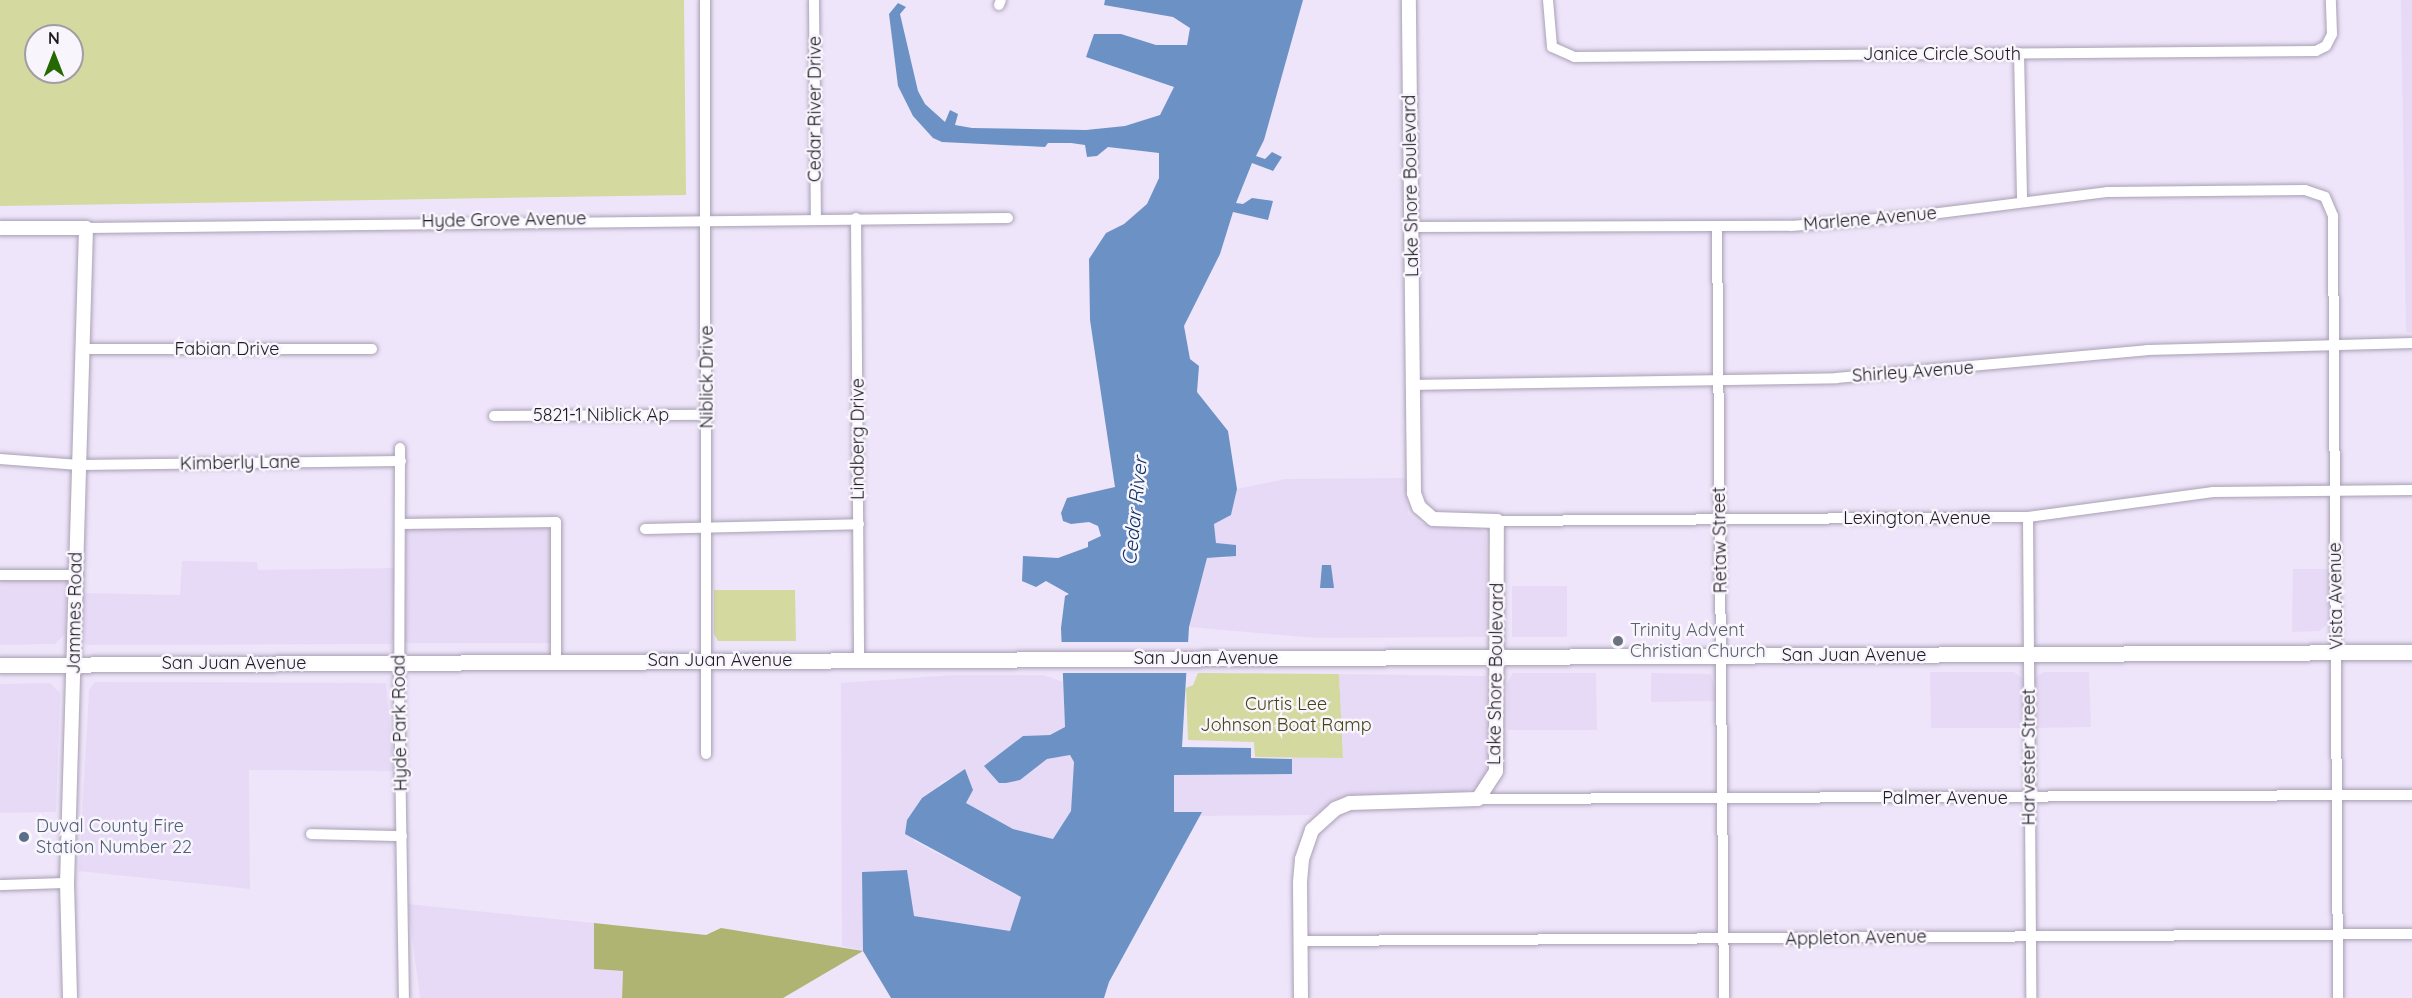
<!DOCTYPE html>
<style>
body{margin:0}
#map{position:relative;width:2412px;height:998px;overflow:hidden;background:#eee5fa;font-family:Quicksand,sans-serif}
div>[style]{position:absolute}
.built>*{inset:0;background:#e7daf6}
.green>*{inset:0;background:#d4d99f}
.forest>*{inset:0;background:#afb473}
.water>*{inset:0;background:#6c92c5}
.pier>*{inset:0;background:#eee5fa}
.roads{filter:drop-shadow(0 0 2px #a9a0b4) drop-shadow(0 0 2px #a9a0b4)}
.minor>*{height:10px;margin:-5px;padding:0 5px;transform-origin:5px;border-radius:5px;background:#fff}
.tertiary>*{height:14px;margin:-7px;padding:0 7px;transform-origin:7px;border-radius:7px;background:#fff}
.secondary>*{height:15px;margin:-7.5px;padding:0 7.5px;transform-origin:7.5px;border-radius:7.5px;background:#fff}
.dots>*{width:16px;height:16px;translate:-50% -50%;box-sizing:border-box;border:3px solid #f9f5fd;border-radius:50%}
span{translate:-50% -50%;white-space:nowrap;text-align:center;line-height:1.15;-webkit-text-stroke:5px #f9f5fd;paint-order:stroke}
.street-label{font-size:18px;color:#1e1a22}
.worship-label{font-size:18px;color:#5b616d}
.left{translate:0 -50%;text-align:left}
.park-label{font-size:18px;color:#434513}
.service-label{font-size:18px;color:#4e5e75}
.water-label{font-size:20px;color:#0e3564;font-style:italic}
.north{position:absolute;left:24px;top:24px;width:60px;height:60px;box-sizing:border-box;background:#f9f5fd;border:2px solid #a19da5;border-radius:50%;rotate:0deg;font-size:16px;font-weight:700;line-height:24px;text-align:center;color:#1e1a22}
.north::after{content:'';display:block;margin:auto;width:21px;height:27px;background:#246901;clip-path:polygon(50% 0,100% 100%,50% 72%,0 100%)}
</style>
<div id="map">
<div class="built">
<i style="clip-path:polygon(2401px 0,2412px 0,2412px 333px,2406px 332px)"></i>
<i style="clip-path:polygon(1406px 478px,1408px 514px,1422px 524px,1477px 526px,1486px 534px,1488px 632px,1485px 637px,1316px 638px,1189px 627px,1207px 558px,1228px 558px,1216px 543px,1214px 523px,1231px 515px,1237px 489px,1285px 479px)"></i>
<i style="clip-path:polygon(406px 527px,552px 527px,552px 643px,405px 643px)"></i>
<i style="clip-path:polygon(182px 561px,257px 562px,258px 570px,394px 568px,393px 639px,391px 644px,87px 645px,81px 638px,82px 593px,180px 595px)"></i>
<i style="clip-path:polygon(2293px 569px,2331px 569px,2329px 623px,2319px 631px,2292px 632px)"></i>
<i style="clip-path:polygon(67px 578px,65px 634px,55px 644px,0 645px,0 579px)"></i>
<i style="clip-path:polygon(1512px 586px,1567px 586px,1567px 637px,1512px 637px)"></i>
<i style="clip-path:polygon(1930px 672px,2014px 672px,2023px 679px,2024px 728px,1931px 728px)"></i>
<i style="clip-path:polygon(2044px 672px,2089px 672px,2091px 727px,2034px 728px,2034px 679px)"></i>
<i style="clip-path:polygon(1513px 673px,1596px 673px,1597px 730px,1508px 730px,1507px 683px)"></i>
<i style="clip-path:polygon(1651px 673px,1711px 674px,1718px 701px,1651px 702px)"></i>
<i style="clip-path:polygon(1339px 674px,1486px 676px,1489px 772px,1480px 785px,1463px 792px,1343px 796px,1314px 815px,1200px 816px,1201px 813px,1174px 812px,1174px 775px,1291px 774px,1292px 757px,1343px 758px)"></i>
<i style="clip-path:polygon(953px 675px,1043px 675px,1063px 682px,1065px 727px,1050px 735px,1023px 736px,997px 760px,1020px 780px,1047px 759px,1070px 755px,1074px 762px,1071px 811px,1053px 839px,1013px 829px,966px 803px,955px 776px,941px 782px,935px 792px,922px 798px,914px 841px,1021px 897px,1010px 931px,913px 916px,907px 870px,863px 872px,863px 951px,842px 946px,841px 683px)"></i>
<i style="clip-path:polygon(95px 682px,386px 683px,394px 771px,249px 770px,250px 889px,79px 871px,89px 690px)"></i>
<i style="clip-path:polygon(50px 683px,60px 693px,56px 812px,0 813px,0 684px)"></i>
<i style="clip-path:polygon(408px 904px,594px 923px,594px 969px,623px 971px,622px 998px,420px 998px)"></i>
</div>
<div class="green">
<i style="clip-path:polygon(evenodd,0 0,684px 0,686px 195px,0 206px,0 0,36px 36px,72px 36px,72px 72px,36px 72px,36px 36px)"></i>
<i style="clip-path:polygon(714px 590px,795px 590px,796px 641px,718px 641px,714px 634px)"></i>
<i style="clip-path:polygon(1198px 673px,1339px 674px,1343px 758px,1255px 757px,1254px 742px,1188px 740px,1186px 688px,1193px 685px)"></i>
</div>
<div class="forest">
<i style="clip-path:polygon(594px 923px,706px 935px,721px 928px,863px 951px,783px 998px,622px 998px,623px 971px,594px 969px)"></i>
</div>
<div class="water">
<i style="clip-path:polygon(1105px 0,1303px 0,1264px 140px,1256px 156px,1265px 159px,1272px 152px,1282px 157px,1273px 171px,1252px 163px,1236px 203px,1243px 204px,1252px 198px,1273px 201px,1268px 220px,1233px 212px,1220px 254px,1184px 326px,1190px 359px,1199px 366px,1197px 392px,1228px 431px,1237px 489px,1231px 515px,1214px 524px,1216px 543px,1236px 545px,1236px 556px,1207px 558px,1189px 627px,1182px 747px,1251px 748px,1251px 758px,1292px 759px,1292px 774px,1174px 775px,1174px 812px,1202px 812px,1109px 982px,1104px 998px,891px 998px,863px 951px,862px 872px,907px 870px,914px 916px,1010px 931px,1021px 897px,905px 834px,907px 820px,922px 798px,965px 769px,973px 790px,966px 803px,1013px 829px,1053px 839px,1071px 811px,1074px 762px,1070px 755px,1047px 759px,1020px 780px,1006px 783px,999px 783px,984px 766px,1023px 736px,1050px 735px,1065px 727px,1061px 628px,1065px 596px,1069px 594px,1046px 581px,1036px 587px,1022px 581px,1023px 556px,1058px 558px,1088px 547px,1088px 542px,1101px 536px,1098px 526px,1089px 522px,1071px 524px,1063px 521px,1061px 513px,1067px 498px,1115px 487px,1090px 320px,1089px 259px,1106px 233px,1124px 224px,1147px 204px,1159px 178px,1159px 153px,1108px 147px,1097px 156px,1087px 157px,1085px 145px,1071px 143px,1048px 143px,1045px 147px,942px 142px,933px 138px,913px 116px,898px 86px,889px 14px,898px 3px,906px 7px,900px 14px,918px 91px,925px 104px,945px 122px,950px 110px,958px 114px,955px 125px,972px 128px,1086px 130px,1125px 126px,1160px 115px,1174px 87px,1086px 57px,1094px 34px,1121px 34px,1156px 45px,1187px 45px,1190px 28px,1173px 17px,1104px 5px)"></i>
<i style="clip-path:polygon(1322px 565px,1331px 565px,1334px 588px,1320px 588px)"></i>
</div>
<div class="pier">
<i style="clip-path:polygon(1058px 642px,1191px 642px,1190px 673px,1059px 673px)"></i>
</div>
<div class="roads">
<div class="minor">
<i style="left:705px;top:0;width:754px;rotate:89.92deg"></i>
<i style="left:814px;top:0;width:218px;rotate:89.5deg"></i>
<i style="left:1548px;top:0;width:47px;rotate:85.1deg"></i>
<i style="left:1552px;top:47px;width:24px;rotate:24deg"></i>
<i style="left:1574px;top:57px;width:742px;rotate:-0.46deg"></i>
<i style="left:2316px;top:51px;width:11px;rotate:-27deg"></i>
<i style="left:2326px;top:46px;width:13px;rotate:-63deg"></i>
<i style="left:2332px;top:34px;width:34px;rotate:-92deg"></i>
<i style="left:999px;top:5px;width:5px;rotate:-68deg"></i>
<i style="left:2019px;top:53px;width:147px;rotate:88.8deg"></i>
<i style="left:856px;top:218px;width:441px;rotate:89.6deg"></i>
<i style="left:1411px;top:227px;width:380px;rotate:-0.2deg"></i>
<i style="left:1791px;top:226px;width:124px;rotate:-4.6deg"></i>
<i style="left:1915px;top:216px;width:193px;rotate:-7.1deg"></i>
<i style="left:2107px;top:192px;width:198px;rotate:-0.6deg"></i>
<i style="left:2305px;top:190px;width:21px;rotate:19deg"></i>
<i style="left:2325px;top:197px;width:21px;rotate:67deg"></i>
<i style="left:2333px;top:216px;width:782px;rotate:89.63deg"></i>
<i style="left:1717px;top:227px;width:771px;rotate:89.48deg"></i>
<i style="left:86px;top:228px;width:922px;rotate:-0.62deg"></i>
<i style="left:82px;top:349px;width:290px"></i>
<i style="left:1413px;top:385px;width:423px;rotate:-0.9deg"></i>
<i style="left:1836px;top:378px;width:312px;rotate:-5.1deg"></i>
<i style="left:2147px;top:350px;width:265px;rotate:-1.5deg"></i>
<i style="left:494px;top:416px;width:214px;rotate:-0.3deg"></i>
<i style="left:400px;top:448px;width:237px;rotate:90.2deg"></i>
<i style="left:399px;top:685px;width:313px;rotate:89.1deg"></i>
<i style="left:0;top:459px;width:79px;rotate:4.3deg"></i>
<i style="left:79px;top:465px;width:322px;rotate:-0.7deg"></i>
<i style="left:2028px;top:517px;width:481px;rotate:89.6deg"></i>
<i style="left:1497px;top:521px;width:531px;rotate:-0.43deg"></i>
<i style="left:2028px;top:517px;width:187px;rotate:-7.7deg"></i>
<i style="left:2213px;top:492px;width:199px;rotate:-0.6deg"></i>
<i style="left:400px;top:524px;width:156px;rotate:-0.7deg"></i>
<i style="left:556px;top:522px;width:139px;rotate:90deg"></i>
<i style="left:645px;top:529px;width:214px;rotate:-1.3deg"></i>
<i style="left:0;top:575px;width:75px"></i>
<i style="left:1478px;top:799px;width:934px;rotate:-0.25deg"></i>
<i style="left:311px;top:834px;width:91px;rotate:1.3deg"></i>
<i style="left:0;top:885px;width:67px;rotate:-1.7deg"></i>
<i style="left:1300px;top:941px;width:1112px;rotate:-0.36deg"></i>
</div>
<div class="tertiary">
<i style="left:0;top:228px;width:86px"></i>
<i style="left:86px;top:228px;width:655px;rotate:91.66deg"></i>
<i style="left:67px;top:883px;width:115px;rotate:88.5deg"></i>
<i style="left:1301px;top:998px;width:116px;rotate:-90.5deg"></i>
<i style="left:1300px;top:882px;width:23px;rotate:-85deg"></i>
<i style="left:1302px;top:859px;width:31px;rotate:-71deg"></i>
<i style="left:1312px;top:830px;width:31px;rotate:-42deg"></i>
<i style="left:1335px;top:809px;width:16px;rotate:-22deg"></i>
<i style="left:1350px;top:803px;width:128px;rotate:-1.8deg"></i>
<i style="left:1478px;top:799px;width:33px;rotate:-57deg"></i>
<i style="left:1496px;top:771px;width:250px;rotate:-89.8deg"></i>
<i style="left:1497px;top:521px;width:64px;rotate:-178.2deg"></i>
<i style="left:1433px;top:519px;width:18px;rotate:-139deg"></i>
<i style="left:1419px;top:507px;width:15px;rotate:-110deg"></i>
<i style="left:1414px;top:493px;width:493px;rotate:-90.6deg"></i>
</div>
<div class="secondary">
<i style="left:0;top:665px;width:2412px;rotate:-0.31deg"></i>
</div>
</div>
<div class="dots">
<i style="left:1618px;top:641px;background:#6b7280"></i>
<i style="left:24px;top:837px;background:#5c6f8a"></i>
</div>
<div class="street-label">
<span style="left:1942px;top:54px">Janice Circle South</span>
<span style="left:815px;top:109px;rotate:-90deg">Cedar River Drive</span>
<span style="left:1411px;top:186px;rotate:-91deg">Lake Shore Boulevard</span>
<span style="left:1870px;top:219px;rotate:-5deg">Marlene Avenue</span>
<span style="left:504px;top:220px;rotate:-1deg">Hyde Grove Avenue</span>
<span style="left:227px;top:349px">Fabian Drive</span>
<span style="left:1913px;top:372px;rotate:-4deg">Shirley Avenue</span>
<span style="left:707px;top:377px;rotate:-90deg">Niblick Drive</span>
<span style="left:601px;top:415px">5821-1 Niblick Ap</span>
<span style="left:858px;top:439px;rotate:-90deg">Lindberg Drive</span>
<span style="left:240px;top:463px;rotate:-1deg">Kimberly Lane</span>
<span style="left:1917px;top:518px">Lexington Avenue</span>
<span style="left:1720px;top:540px;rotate:-91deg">Retaw Street</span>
<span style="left:2336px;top:596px;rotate:-91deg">Vista Avenue</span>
<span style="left:75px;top:613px;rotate:-89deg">Jammes Road</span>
<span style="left:1854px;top:655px">San Juan Avenue</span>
<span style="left:1206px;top:658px">San Juan Avenue</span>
<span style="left:720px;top:660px">San Juan Avenue</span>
<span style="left:234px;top:663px">San Juan Avenue</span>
<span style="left:1496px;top:674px;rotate:-89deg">Lake Shore Boulevard</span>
<span style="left:400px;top:723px;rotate:-91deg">Hyde Park Road</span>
<span style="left:2029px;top:757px;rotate:-90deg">Harvester Street</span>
<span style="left:1945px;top:798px">Palmer Avenue</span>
<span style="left:1856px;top:938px;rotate:-1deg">Appleton Avenue</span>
</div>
<div class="worship-label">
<span class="left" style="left:1630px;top:641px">Trinity Advent<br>Christian Church</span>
</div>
<div class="park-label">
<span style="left:1286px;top:715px">Curtis Lee<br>Johnson Boat Ramp</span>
</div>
<div class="service-label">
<span class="left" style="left:36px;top:837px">Duval County Fire<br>Station Number 22</span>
</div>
<div class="water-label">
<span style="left:1134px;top:511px;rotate:-84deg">Cedar River</span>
</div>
<div class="north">N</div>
</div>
